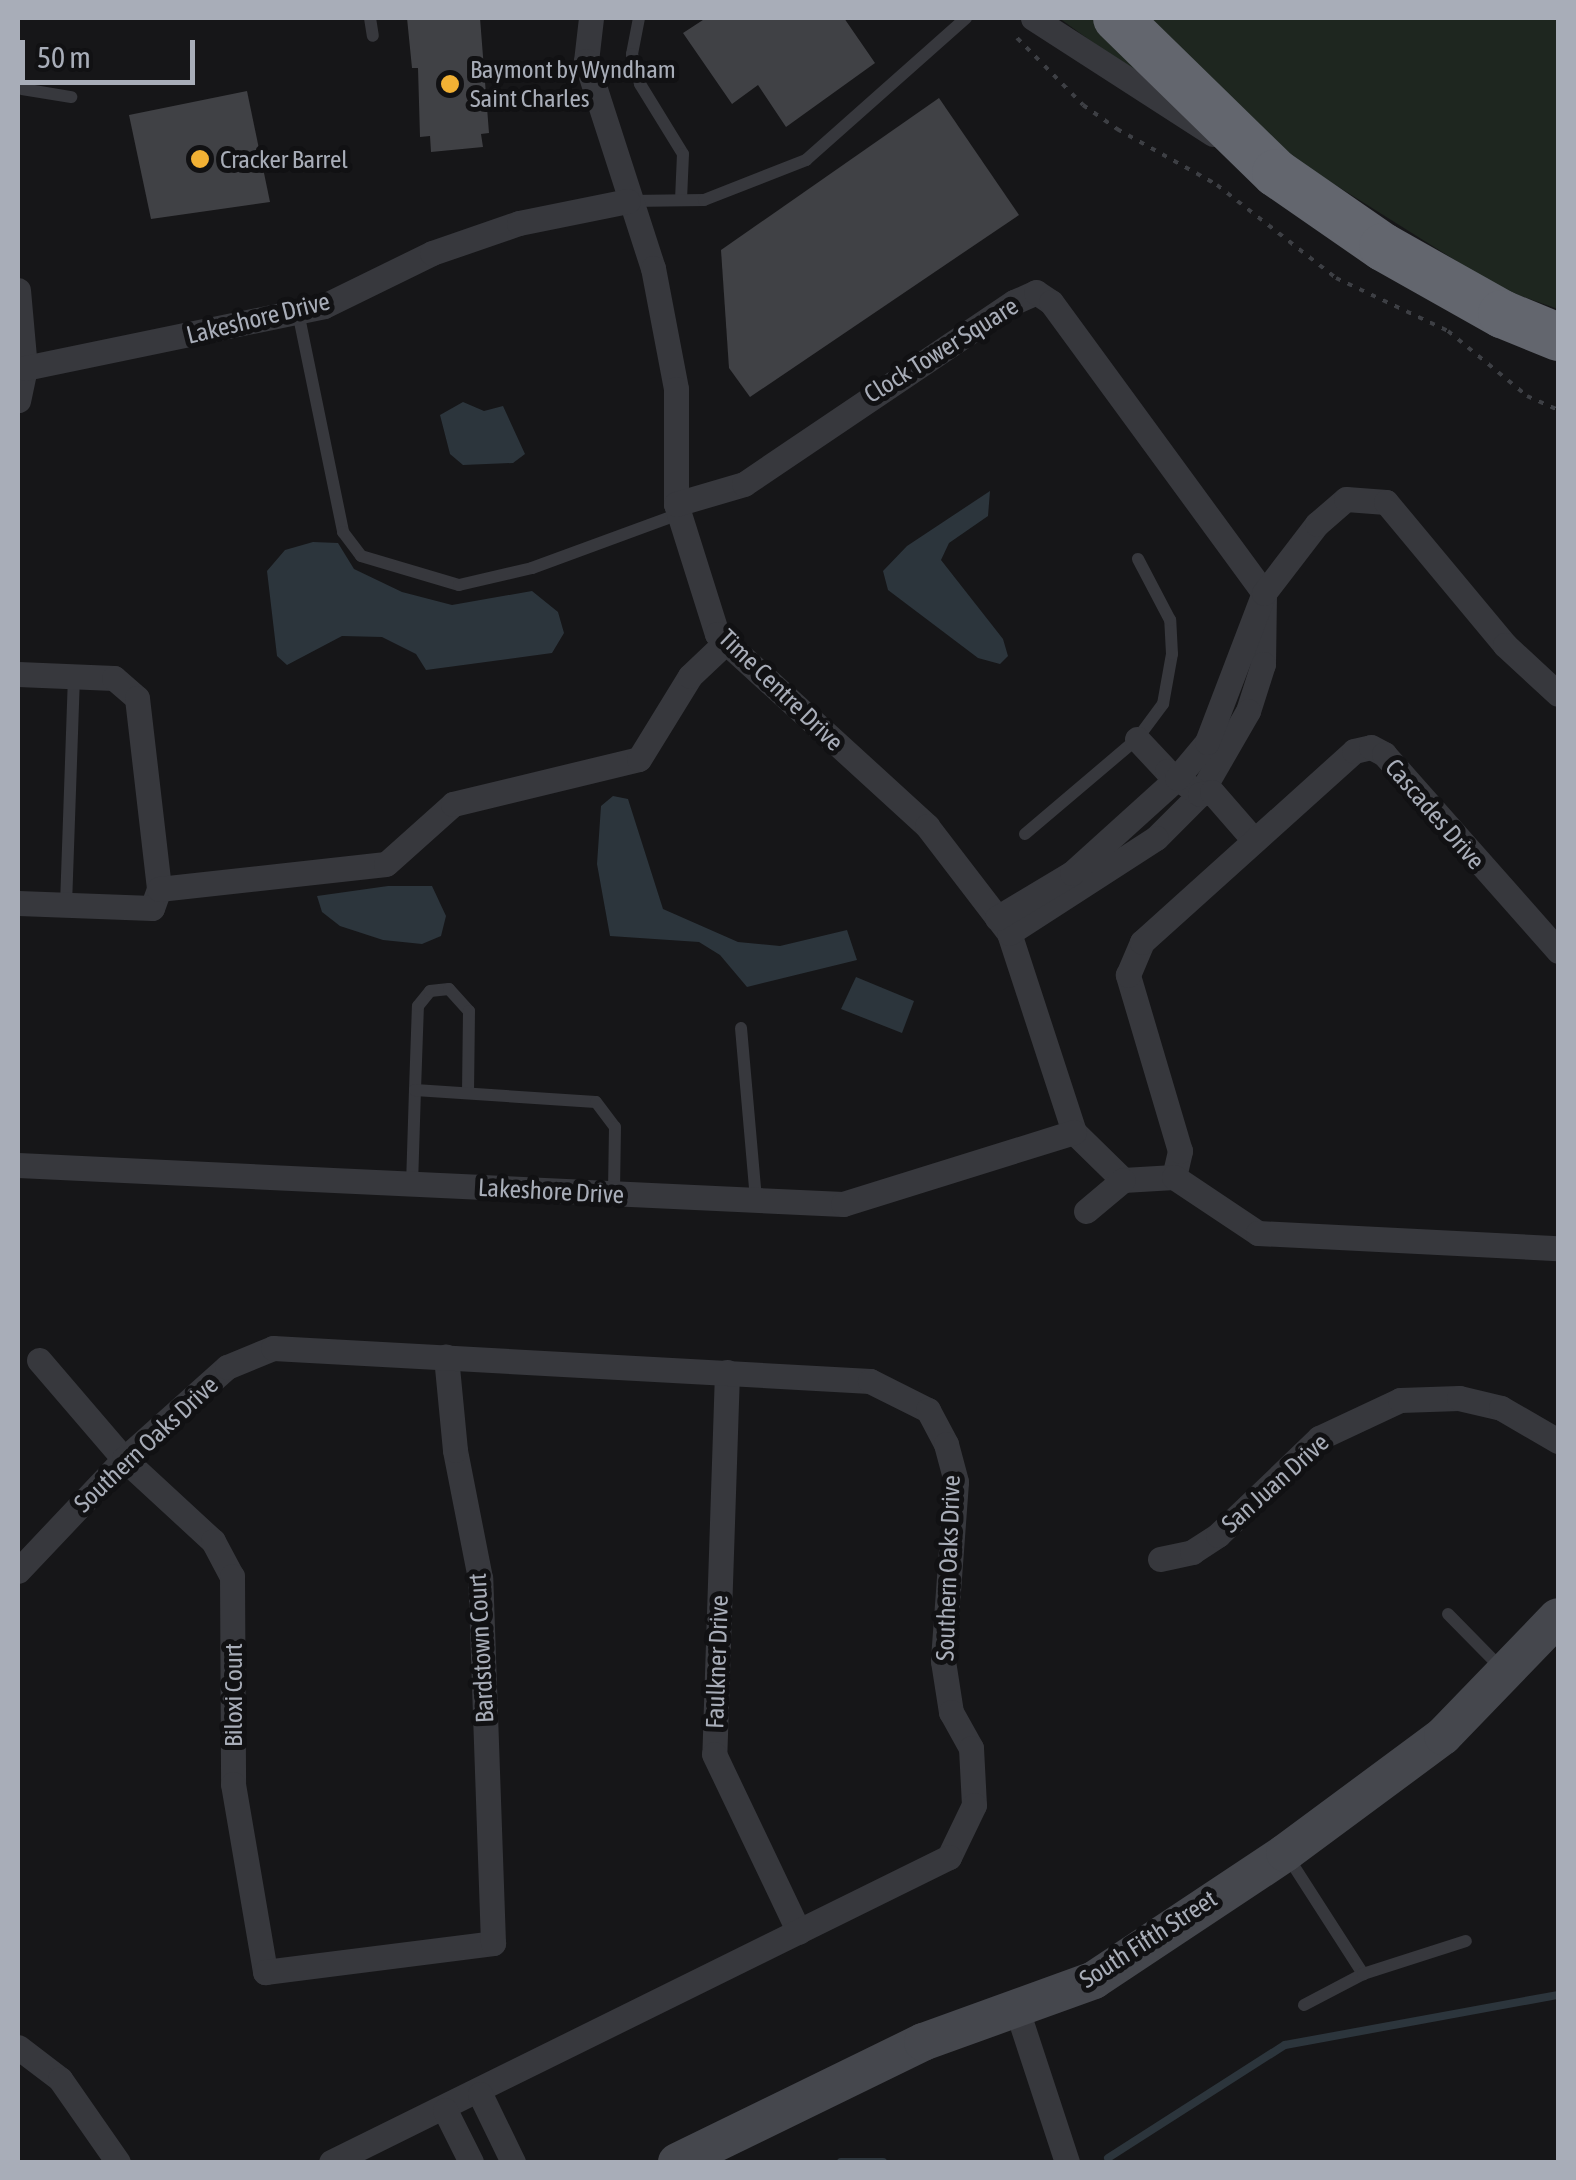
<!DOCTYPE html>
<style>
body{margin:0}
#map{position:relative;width:1576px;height:2180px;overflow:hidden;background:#161618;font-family:"Asap Condensed",sans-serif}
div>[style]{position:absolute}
.green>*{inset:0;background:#1e261f}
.water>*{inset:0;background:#2c353c}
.stream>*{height:8px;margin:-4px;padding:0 4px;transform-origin:4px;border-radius:4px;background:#2c353c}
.building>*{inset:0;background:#404145}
.path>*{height:4px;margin-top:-2px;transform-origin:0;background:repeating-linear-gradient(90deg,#3d3f44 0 5px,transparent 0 13px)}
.lane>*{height:12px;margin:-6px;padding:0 6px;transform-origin:6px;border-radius:6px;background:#37383d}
.street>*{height:25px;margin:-12.5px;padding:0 12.5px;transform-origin:12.5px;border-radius:12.5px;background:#37383d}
.secondary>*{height:38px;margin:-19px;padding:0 19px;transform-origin:19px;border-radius:19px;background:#45474d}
.highway>*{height:48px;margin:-24px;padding:0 24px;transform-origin:24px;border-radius:24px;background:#63666e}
.dots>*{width:28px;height:28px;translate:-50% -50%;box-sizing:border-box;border:5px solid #111113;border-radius:50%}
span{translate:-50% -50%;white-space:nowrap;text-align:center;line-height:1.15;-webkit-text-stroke:10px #111113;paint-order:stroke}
.poi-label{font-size:25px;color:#a8adb8}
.left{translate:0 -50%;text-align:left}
.street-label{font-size:25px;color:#a8adb8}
.frame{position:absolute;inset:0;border:20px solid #a8adb8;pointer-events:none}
.scale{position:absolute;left:20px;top:40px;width:175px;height:45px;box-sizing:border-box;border:5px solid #a8adb8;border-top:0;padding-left:12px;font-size:30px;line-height:35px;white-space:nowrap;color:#a8adb8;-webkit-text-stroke:8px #111113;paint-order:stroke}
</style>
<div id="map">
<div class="green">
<i style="clip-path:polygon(1059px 18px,1092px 18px,1148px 73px,1142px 78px)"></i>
<i style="clip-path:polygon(1133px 18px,1558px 18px,1558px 309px,1501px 289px,1302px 164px)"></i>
</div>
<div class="water">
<i style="clip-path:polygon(463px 402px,484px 411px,503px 406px,525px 454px,513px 463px,463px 465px,450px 454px,440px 415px)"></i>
<i style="clip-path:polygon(990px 491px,988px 516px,949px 543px,941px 560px,1003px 639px,1008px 656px,1000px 664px,978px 658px,888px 590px,883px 571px,907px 546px)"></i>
<i style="clip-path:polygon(313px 542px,338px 543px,354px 569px,402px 592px,452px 605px,532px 591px,558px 612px,564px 633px,552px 653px,426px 670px,416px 654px,382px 637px,342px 636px,287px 665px,277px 656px,267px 571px,285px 550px)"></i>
<i style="clip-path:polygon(613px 796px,628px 799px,663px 909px,738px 942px,780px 946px,847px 930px,857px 960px,747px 987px,720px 955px,699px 942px,610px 936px,597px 864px,601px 806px)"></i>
<i style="clip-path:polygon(388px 886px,432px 886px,446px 916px,441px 936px,422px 944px,383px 940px,340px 926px,322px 912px,317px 896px)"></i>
<i style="clip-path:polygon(856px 977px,914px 1001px,902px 1033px,841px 1009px)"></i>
</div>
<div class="stream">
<i style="left:1108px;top:2158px;width:210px;rotate:-32.6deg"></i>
<i style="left:1285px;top:2045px;width:278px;rotate:-10.4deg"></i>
<i style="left:841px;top:2162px;width:42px"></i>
</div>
<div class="building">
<i style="clip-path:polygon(407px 18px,480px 18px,489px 133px,481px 134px,483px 147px,431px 152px,430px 136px,420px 137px,418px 68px,412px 68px)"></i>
<i style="clip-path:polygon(706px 18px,844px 18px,875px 63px,786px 127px,758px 85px,732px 104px,683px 33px)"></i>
<i style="clip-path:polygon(247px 91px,270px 202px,151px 219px,129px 115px)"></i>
<i style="clip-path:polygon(939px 98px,1019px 215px,750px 397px,729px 368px,721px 250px)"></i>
</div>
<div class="path">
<i style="left:1017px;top:38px;width:94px;rotate:45.4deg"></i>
<i style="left:1083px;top:105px;width:42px;rotate:35.2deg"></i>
<i style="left:1117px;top:129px;width:115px;rotate:29.2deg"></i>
<i style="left:1217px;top:185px;width:151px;rotate:38deg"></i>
<i style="left:1336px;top:278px;width:124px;rotate:25.3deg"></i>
<i style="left:1448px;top:331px;width:102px;rotate:39.4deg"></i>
<i style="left:1527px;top:396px;width:34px;rotate:24deg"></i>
</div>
<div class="lane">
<i style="left:370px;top:18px;width:18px;rotate:81deg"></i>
<i style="left:639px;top:18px;width:37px;rotate:101deg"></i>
<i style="left:632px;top:54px;width:31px;rotate:75deg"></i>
<i style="left:640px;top:84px;width:82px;rotate:58.4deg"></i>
<i style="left:683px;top:154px;width:46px;rotate:92.5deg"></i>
<i style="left:22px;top:89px;width:50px;rotate:9.3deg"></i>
<i style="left:630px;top:201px;width:74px;rotate:-0.8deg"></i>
<i style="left:704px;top:200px;width:110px;rotate:-21.4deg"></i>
<i style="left:806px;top:160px;width:214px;rotate:-41.6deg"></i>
<i style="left:298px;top:312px;width:225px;rotate:78.4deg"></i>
<i style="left:343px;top:532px;width:30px;rotate:53deg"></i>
<i style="left:361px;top:556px;width:102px;rotate:16.5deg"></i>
<i style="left:459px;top:585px;width:75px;rotate:-13.1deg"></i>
<i style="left:532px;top:568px;width:157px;rotate:-20.2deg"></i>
<i style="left:1025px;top:834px;width:147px;rotate:-40.3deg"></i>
<i style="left:1137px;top:739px;width:44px;rotate:-53.4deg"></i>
<i style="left:1163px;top:704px;width:51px;rotate:-79.8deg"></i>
<i style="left:1172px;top:654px;width:34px;rotate:-93deg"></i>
<i style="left:1170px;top:620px;width:69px;rotate:-117.7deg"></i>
<i style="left:66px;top:905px;width:228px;rotate:-88deg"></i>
<i style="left:741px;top:1028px;width:173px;rotate:85deg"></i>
<i style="left:415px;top:1090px;width:84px;rotate:-88deg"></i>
<i style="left:418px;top:1006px;width:19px;rotate:-51deg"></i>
<i style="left:430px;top:991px;width:19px;rotate:-6deg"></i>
<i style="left:449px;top:989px;width:30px;rotate:48deg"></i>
<i style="left:469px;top:1011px;width:81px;rotate:90.7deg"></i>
<i style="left:412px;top:1185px;width:95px;rotate:-88.2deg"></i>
<i style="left:415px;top:1090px;width:181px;rotate:3.8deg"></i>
<i style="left:596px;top:1102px;width:31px;rotate:53deg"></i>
<i style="left:615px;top:1127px;width:67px;rotate:90.9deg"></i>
<i style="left:1448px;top:1614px;width:78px;rotate:45.5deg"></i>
<i style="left:1286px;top:1854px;width:143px;rotate:57.3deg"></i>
<i style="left:1304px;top:2005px;width:67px;rotate:-27.7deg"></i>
<i style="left:1363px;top:1974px;width:108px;rotate:-17.8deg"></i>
</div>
<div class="street">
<i style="left:591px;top:18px;width:43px;rotate:96.6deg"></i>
<i style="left:586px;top:61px;width:218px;rotate:72.1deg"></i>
<i style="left:653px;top:268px;width:123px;rotate:79.2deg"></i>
<i style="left:676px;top:389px;width:115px;rotate:90deg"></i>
<i style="left:676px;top:504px;width:136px;rotate:72.5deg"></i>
<i style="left:717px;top:634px;width:285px;rotate:42.4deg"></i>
<i style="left:927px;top:826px;width:135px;rotate:52.5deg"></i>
<i style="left:1009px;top:933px;width:209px;rotate:71.9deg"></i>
<i style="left:1074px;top:1132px;width:69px;rotate:44.4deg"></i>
<i style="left:1033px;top:18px;width:214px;rotate:32.8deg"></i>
<i style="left:18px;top:290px;width:78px;rotate:84.9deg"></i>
<i style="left:25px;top:368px;width:33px;rotate:102deg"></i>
<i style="left:25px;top:368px;width:305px;rotate:-11.7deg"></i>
<i style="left:324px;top:306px;width:120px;rotate:-26.1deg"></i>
<i style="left:432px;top:253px;width:92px;rotate:-19deg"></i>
<i style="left:519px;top:223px;width:111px;rotate:-11.4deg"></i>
<i style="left:676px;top:504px;width:71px;rotate:-16.4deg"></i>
<i style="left:744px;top:484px;width:326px;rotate:-34deg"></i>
<i style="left:1014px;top:302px;width:24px;rotate:-24deg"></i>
<i style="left:1036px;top:292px;width:18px;rotate:34deg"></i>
<i style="left:1051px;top:302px;width:361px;rotate:53.8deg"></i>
<i style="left:1264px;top:593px;width:71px;rotate:90.8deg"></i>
<i style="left:1263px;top:664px;width:49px;rotate:107.7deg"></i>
<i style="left:1248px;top:711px;width:96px;rotate:120deg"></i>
<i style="left:1200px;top:794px;width:62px;rotate:135deg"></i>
<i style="left:1156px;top:838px;width:175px;rotate:147.1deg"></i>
<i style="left:18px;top:674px;width:96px;rotate:2.4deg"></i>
<i style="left:114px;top:678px;width:30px;rotate:41deg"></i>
<i style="left:137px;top:698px;width:192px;rotate:83.4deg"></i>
<i style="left:159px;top:889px;width:20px;rotate:110deg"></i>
<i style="left:152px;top:908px;width:134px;rotate:-177.9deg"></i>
<i style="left:1137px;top:739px;width:44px;rotate:46.8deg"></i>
<i style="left:1167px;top:771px;width:40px;rotate:34.9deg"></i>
<i style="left:1200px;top:794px;width:12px;rotate:-9deg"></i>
<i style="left:1212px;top:792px;width:62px;rotate:48.9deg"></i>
<i style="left:159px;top:889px;width:228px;rotate:-6.3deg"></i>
<i style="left:386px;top:864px;width:90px;rotate:-41.8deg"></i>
<i style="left:453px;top:804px;width:191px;rotate:-13.6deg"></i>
<i style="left:639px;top:759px;width:97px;rotate:-58.4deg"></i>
<i style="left:690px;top:676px;width:50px;rotate:-43.4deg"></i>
<i style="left:997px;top:918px;width:87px;rotate:-31deg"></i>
<i style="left:1072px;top:873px;width:142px;rotate:-42.1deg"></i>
<i style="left:1177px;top:778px;width:47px;rotate:-50.2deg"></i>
<i style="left:1207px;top:742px;width:160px;rotate:-69.1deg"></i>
<i style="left:1264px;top:593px;width:87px;rotate:-52.5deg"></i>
<i style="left:1317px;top:524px;width:38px;rotate:-41deg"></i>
<i style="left:1346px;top:499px;width:40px;rotate:4.3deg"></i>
<i style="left:1386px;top:502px;width:186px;rotate:50.2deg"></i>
<i style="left:1505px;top:645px;width:72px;rotate:42.8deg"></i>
<i style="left:18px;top:1165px;width:826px;rotate:2.71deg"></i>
<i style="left:843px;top:1204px;width:242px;rotate:-17.3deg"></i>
<i style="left:1174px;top:1177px;width:27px;rotate:-77deg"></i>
<i style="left:1180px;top:1151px;width:184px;rotate:-106.5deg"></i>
<i style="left:1128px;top:975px;width:36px;rotate:-67deg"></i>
<i style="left:1142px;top:942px;width:285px;rotate:-42deg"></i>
<i style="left:1354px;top:751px;width:17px;rotate:-13deg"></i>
<i style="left:1371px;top:747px;width:15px;rotate:28deg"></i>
<i style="left:1384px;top:754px;width:263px;rotate:48.5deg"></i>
<i style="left:1123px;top:1180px;width:51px;rotate:-3.4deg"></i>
<i style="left:1174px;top:1177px;width:101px;rotate:33.7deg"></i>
<i style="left:1258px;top:1233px;width:300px;rotate:2.9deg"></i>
<i style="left:1086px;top:1211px;width:48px;rotate:-40deg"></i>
<i style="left:39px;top:1360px;width:130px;rotate:49.4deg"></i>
<i style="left:124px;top:1459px;width:121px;rotate:42.7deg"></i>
<i style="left:213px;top:1541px;width:40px;rotate:62deg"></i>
<i style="left:232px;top:1576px;width:208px;rotate:89.7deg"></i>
<i style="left:233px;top:1784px;width:191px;rotate:80.3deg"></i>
<i style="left:265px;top:1972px;width:230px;rotate:-7.2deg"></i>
<i style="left:493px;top:1943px;width:365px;rotate:-92deg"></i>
<i style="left:480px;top:1578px;width:130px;rotate:-101.1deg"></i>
<i style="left:455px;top:1450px;width:94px;rotate:-95.5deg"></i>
<i style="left:727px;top:1372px;width:382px;rotate:91.9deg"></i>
<i style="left:714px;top:1754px;width:197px;rotate:64.5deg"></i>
<i style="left:1160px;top:1559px;width:33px;rotate:-12deg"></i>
<i style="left:1192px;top:1552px;width:31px;rotate:-33deg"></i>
<i style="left:1218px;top:1535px;width:140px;rotate:-43.8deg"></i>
<i style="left:1319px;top:1438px;width:89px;rotate:-25.1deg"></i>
<i style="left:1400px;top:1400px;width:59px;rotate:-1.9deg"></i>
<i style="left:1459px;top:1398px;width:43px;rotate:13.4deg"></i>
<i style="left:1501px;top:1408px;width:66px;rotate:30.1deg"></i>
<i style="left:18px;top:1571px;width:154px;rotate:-46.6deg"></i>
<i style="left:124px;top:1459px;width:138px;rotate:-41.8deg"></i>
<i style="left:227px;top:1367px;width:50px;rotate:-22.4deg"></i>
<i style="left:273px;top:1348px;width:598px;rotate:3.16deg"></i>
<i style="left:870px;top:1381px;width:65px;rotate:26.6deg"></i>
<i style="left:928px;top:1410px;width:38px;rotate:62deg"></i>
<i style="left:946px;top:1444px;width:39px;rotate:75deg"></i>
<i style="left:956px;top:1482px;width:179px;rotate:94.2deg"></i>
<i style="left:943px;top:1661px;width:52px;rotate:81.1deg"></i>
<i style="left:951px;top:1712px;width:41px;rotate:60.9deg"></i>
<i style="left:971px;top:1748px;width:57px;rotate:87deg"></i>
<i style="left:974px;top:1805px;width:58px;rotate:115.7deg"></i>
<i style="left:949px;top:1857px;width:689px;rotate:153.73deg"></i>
<i style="left:1017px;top:2010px;width:160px;rotate:71.8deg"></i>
<i style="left:18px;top:2047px;width:53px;rotate:37.3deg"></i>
<i style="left:60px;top:2079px;width:101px;rotate:55.1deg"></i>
<i style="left:480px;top:2094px;width:76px;rotate:64.1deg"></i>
<i style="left:445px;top:2110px;width:58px;rotate:63.4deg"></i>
</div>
<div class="secondary">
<i style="left:677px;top:2162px;width:274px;rotate:-26deg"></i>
<i style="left:923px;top:2042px;width:182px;rotate:-19.9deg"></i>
<i style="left:1094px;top:1980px;width:229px;rotate:-33.6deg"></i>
<i style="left:1285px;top:1853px;width:197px;rotate:-36.5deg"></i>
<i style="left:1443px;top:1736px;width:165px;rotate:-46deg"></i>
</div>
<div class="highway">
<i style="left:1117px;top:18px;width:222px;rotate:44.3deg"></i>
<i style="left:1276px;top:173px;width:130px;rotate:34.7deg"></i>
<i style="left:1383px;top:247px;width:137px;rotate:29.4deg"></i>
<i style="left:1502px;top:314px;width:61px;rotate:22.3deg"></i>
</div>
<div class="dots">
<i style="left:450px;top:84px;background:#f2b134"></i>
<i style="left:200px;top:159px;background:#f2b134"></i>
</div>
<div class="poi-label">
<span class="left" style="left:470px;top:84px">Baymont by Wyndham<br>Saint Charles</span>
<span class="left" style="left:220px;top:159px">Cracker Barrel</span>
</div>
<div class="street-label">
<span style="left:258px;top:318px;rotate:-14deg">Lakeshore Drive</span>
<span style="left:941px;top:350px;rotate:-32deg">Clock Tower Square</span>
<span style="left:781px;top:690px;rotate:44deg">Time Centre Drive</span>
<span style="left:1435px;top:814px;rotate:49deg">Cascades Drive</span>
<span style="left:551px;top:1191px;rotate:3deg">Lakeshore Drive</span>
<span style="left:146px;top:1444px;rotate:-43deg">Southern Oaks Drive</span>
<span style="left:1275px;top:1483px;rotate:-42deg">San Juan Drive</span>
<span style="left:948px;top:1568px;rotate:-88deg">Southern Oaks Drive</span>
<span style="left:481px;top:1648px;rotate:-93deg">Bardstown Court</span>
<span style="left:717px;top:1662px;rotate:-88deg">Faulkner Drive</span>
<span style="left:233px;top:1695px;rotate:-90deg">Biloxi Court</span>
<span style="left:1148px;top:1939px;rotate:-33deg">South Fifth Street</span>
</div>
<div class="frame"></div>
<div class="scale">50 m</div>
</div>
